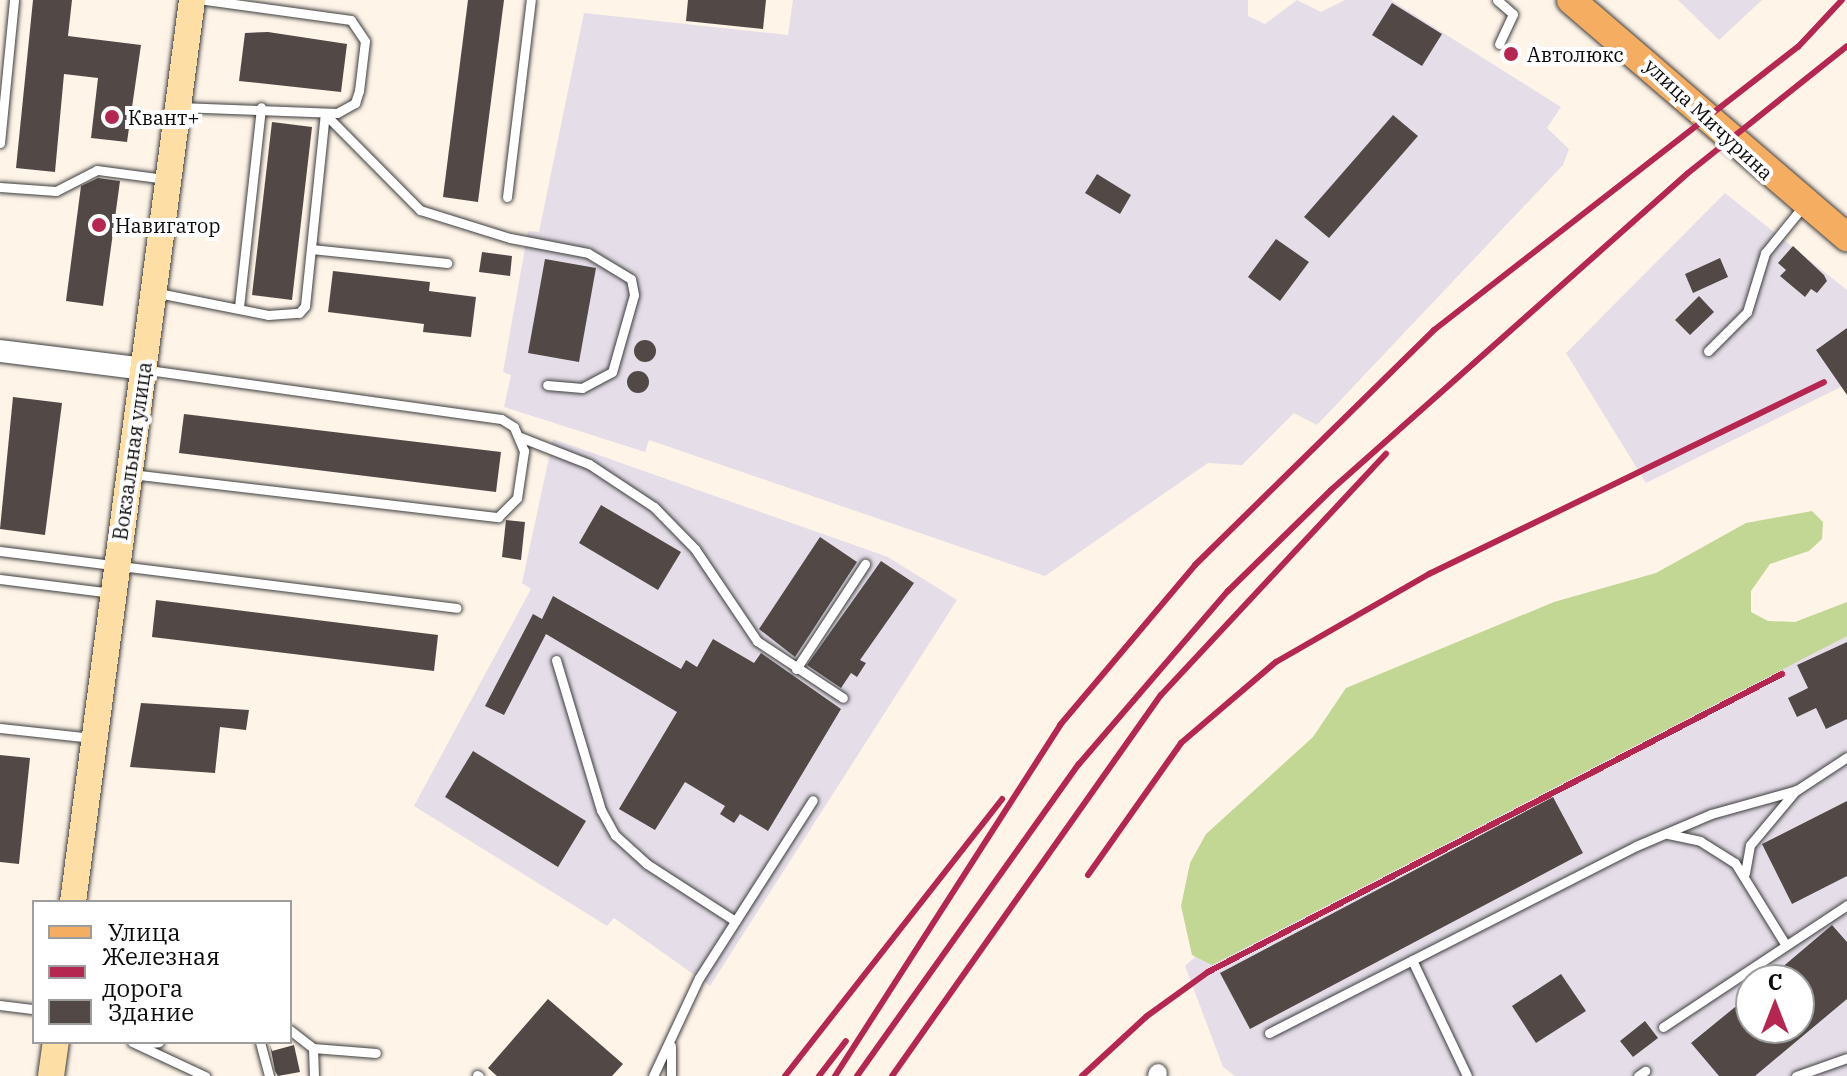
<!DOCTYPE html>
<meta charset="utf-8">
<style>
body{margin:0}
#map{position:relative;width:1847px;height:1076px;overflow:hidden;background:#fef4e8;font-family:"IBM Plex Serif",serif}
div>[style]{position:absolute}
.industrial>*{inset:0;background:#e5dee9}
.forest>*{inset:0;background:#c2d793}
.building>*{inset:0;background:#524947}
.round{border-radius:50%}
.roads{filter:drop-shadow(0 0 2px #3d3d3d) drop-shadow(0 0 2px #3d3d3d)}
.service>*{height:9px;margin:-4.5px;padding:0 4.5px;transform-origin:4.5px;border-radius:4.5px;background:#fff}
.minor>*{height:18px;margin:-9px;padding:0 9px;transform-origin:9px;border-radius:9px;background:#fff}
.tertiary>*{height:22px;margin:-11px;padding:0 11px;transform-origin:11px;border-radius:11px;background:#fff}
.secondary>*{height:26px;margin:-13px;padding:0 13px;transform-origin:13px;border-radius:13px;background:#fddea4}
.primary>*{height:28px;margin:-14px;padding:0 14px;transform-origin:14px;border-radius:14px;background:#f5ae61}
.rail>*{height:6px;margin:-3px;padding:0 3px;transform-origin:3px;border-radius:3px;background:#b52750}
.dots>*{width:22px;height:22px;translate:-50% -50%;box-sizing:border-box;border:4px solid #fff;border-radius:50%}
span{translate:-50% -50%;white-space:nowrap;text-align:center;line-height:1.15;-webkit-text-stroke:8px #fff;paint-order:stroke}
.poi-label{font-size:20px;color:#0a0a0a}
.left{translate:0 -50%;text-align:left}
.street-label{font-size:20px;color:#0a0a0a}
.legend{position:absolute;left:32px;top:900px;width:260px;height:144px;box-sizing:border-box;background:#fff;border:2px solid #9d9d9d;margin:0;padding:10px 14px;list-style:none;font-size:24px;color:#0a0a0a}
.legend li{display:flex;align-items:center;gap:16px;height:40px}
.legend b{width:40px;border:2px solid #9d9d9d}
.north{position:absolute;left:1735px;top:964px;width:80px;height:80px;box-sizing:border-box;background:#fff;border:2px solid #9d9d9d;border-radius:50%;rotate:0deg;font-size:22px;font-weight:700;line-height:32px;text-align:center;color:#0a0a0a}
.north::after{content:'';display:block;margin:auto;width:28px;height:36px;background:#b52750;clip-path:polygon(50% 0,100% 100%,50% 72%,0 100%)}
</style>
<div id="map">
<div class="industrial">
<i style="clip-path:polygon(793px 0,1248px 0,1248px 16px,1265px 24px,1297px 0,1321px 12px,1345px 0,1391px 0,1561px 107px,1547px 128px,1569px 149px,1563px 165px,1317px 425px,1294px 413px,1242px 465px,1208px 463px,1045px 576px,649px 440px,645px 452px,504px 407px,511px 375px,503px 372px,528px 231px,539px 232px,584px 13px,788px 35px)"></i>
<i style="clip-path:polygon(1678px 0,1762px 0,1719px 40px)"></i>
<i style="clip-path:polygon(1725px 193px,1847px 290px,1847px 384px,1646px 483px,1566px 353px)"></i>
<i style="clip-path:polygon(553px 439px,888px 557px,957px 600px,710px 986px,614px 918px,607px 926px,414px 806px,531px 589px,522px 583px)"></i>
<i style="clip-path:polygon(evenodd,1847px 611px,1847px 1076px,1235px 1076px,1223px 1067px,1185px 966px,1212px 942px,1847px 611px,1751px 980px,1799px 980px,1799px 1028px,1751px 1028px,1751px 980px)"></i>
</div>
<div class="forest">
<i style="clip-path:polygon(1812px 511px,1823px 522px,1822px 539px,1809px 551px,1770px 564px,1751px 591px,1751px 612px,1768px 621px,1795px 622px,1847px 602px,1847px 636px,1212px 965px,1192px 955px,1181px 906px,1190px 863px,1206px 834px,1313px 737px,1346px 688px,1554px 602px,1656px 573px,1746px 523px)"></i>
</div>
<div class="building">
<i style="clip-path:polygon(33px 0,72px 0,68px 36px,141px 45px,127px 142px,91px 138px,98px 78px,64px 74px,55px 172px,16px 168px)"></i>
<i style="clip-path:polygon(468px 0,504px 0,478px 202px,443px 197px)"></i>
<i style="clip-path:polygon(688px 0,766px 0,763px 29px,686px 21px)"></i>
<i style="clip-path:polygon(1392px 3px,1442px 34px,1422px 66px,1372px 35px)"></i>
<i style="clip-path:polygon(268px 32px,347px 44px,341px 92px,239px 81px,245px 33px)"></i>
<i style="clip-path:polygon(1393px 115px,1418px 136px,1329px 238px,1304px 217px)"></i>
<i style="clip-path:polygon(272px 122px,312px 127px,292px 300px,252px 295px)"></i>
<i style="clip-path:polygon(1097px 174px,1131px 195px,1120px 214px,1085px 193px)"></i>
<i style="clip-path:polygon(98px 178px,120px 181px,103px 306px,66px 301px,81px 186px)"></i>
<i style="clip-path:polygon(1276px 239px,1309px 262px,1280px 301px,1248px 277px)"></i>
<i style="clip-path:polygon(1793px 246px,1824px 275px,1827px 281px,1817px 293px,1811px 289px,1805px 297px,1780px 276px,1786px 270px,1778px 263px)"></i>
<i style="clip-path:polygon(482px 252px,512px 256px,510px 276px,479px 272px)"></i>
<i style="clip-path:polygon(1720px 258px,1728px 277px,1693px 293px,1685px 274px)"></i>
<i style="clip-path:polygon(545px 259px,596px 268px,579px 362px,528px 353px)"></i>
<i style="clip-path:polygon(333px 271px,430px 282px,429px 291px,476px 297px,471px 337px,423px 332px,424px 324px,328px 312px)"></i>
<i style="clip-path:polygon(1699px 296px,1714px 312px,1690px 335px,1675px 320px)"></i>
<i style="clip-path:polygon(1847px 328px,1847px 395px,1816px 350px)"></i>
<i class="round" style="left:634px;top:340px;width:22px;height:22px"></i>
<i class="round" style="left:627px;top:371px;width:22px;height:22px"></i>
<i style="clip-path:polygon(13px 397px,62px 403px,45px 535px,0 529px)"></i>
<i style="clip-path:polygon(184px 414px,501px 452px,496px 492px,179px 453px)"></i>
<i style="clip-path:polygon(601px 505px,681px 552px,658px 590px,579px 543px)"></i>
<i style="clip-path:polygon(506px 520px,525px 522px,521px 560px,502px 557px)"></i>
<i style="clip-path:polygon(820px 537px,857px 562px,795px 657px,759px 629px)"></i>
<i style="clip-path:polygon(881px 561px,914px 583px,860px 660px,866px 663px,857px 677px,851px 673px,841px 688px,807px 665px)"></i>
<i style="clip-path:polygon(553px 596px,681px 669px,686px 660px,697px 667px,713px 639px,754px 663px,761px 653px,841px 709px,768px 831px,740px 814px,734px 823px,720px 814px,725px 806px,685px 782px,655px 830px,619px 809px,677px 712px,546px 634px,504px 715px,485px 706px,533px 614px,542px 619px)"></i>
<i style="clip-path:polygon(156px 600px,438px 635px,434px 671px,152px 637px)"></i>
<i style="clip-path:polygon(1847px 642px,1847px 719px,1826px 729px,1816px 708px,1797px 717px,1788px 698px,1808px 688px,1797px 665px)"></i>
<i style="clip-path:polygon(141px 703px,249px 710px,246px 730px,220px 727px,215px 773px,130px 767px)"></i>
<i style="clip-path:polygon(473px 751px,586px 821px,558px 867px,445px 797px)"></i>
<i style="clip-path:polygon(0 755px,30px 758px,19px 864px,0 862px)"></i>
<i style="clip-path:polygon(1553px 797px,1583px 853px,1250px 1029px,1220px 973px)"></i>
<i style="clip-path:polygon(1847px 801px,1847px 876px,1792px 904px,1762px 844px)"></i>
<i style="clip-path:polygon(1832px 925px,1847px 942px,1847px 999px,1755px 1076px,1719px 1076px,1691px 1043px,1751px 994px,1751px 1028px,1799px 1028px,1799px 980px,1767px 980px)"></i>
<i style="clip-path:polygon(1561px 974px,1586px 1011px,1536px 1043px,1512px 1006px)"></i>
<i style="clip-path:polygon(548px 999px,623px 1064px,612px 1076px,497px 1076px,488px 1068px)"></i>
<i style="clip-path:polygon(1645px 1021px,1658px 1038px,1633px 1057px,1620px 1041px)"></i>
<i style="clip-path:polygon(270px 1045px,272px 1051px,294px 1045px,300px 1072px,278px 1076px,275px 1071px)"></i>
</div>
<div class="roads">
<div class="service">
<i style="left:1497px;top:0;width:21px;rotate:41deg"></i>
<i style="left:1513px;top:14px;width:33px;rotate:115deg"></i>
<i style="left:179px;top:107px;width:158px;rotate:2.2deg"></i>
<i style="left:337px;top:113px;width:21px;rotate:-29deg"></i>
<i style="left:355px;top:103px;width:13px;rotate:-72deg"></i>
<i style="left:359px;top:91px;width:50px;rotate:-83.2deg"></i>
<i style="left:365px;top:41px;width:25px;rotate:-124deg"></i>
<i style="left:351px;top:20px;width:147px;rotate:-172.2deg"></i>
<i style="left:325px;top:114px;width:135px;rotate:45.3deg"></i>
<i style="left:420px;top:210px;width:94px;rotate:17.3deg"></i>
<i style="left:510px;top:238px;width:79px;rotate:10.9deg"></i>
<i style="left:588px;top:253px;width:50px;rotate:31.2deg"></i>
<i style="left:631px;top:279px;width:16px;rotate:79deg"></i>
<i style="left:634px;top:295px;width:80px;rotate:105.9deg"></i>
<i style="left:612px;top:372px;width:34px;rotate:152deg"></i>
<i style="left:582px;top:388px;width:35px;rotate:-175deg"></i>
<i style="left:0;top:143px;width:144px;rotate:-84.4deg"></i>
<i style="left:0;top:187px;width:56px;rotate:4.1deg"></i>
<i style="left:56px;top:191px;width:46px;rotate:-27.1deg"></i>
<i style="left:97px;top:170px;width:69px;rotate:7.5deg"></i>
<i style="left:507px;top:197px;width:198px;rotate:-83.1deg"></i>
<i style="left:311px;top:249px;width:137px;rotate:5.9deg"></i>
<i style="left:158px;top:293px;width:112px;rotate:11.3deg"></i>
<i style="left:268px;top:315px;width:31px;rotate:-4deg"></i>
<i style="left:299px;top:313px;width:9px;rotate:-49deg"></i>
<i style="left:305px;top:306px;width:193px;rotate:-84.1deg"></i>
<i style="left:239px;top:307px;width:201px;rotate:-83.7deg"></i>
<i style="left:1708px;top:351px;width:55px;rotate:-45deg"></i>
<i style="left:1747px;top:312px;width:62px;rotate:-73deg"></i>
<i style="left:1765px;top:253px;width:63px;rotate:-50.8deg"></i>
<i style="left:520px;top:437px;width:74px;rotate:21.4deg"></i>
<i style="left:589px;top:464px;width:78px;rotate:33.5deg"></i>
<i style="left:654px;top:507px;width:59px;rotate:45.7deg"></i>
<i style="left:695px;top:549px;width:111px;rotate:56deg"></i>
<i style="left:757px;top:641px;width:103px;rotate:33.5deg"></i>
<i style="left:131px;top:474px;width:370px;rotate:6.7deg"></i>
<i style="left:498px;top:517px;width:27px;rotate:-45deg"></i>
<i style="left:517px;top:498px;width:48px;rotate:-81.5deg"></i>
<i style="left:524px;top:451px;width:26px;rotate:-113deg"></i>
<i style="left:514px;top:427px;width:15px;rotate:-148deg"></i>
<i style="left:501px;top:419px;width:358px;rotate:-172.1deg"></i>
<i style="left:0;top:551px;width:460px;rotate:7.1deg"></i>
<i style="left:0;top:579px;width:113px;rotate:7.1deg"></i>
<i style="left:556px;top:660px;width:157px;rotate:73.3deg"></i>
<i style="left:601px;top:810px;width:29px;rotate:61deg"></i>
<i style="left:615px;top:835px;width:43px;rotate:42.2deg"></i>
<i style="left:647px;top:864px;width:105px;rotate:32.9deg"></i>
<i style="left:796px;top:669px;width:126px;rotate:-56.7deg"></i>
<i style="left:0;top:728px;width:93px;rotate:6.2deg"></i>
<i style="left:1668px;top:834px;width:33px;rotate:12deg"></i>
<i style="left:1700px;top:841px;width:41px;rotate:32.2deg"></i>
<i style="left:1735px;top:863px;width:93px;rotate:58.2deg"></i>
<i style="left:1745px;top:873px;width:28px;rotate:-80deg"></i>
<i style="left:1750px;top:845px;width:72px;rotate:-50.1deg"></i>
<i style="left:1412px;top:960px;width:128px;rotate:64.6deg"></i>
<i style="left:0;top:1005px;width:34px;rotate:7deg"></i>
<i style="left:1663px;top:1027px;width:221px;rotate:-33.5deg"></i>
<i style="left:290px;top:1030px;width:29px;rotate:38deg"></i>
<i style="left:313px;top:1048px;width:28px;rotate:88deg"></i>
<i style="left:1269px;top:1033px;width:412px;rotate:-27deg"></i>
<i style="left:1636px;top:846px;width:82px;rotate:-23.1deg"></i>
<i style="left:1711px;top:814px;width:89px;rotate:-15.6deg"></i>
<i style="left:1797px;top:790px;width:60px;rotate:-33.4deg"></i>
<i style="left:132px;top:1042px;width:81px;rotate:25deg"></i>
<i style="left:260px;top:1042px;width:35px;rotate:75deg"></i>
<i style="left:138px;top:1044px;width:21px;rotate:-5deg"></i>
<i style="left:313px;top:1048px;width:63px;rotate:4.5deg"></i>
<i style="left:477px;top:1075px;width:2px;rotate:27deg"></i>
<i style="left:653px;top:1076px;width:108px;rotate:-64.9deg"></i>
<i style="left:699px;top:978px;width:211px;rotate:-57.4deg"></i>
<i style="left:671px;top:1076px;width:30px;rotate:-90deg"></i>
<i style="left:1638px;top:1076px;width:9px;rotate:-36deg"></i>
<i style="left:1796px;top:1076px;width:54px;rotate:-19.4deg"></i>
</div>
<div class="minor">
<i style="left:1157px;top:1076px;width:3px;rotate:-72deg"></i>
</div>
<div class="tertiary">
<i style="left:0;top:351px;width:145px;rotate:7.1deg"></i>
</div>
<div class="secondary">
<i style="left:73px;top:902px;width:910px;rotate:-82.48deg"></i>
<i style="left:51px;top:1076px;width:34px;rotate:-82deg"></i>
</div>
<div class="primary">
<i style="left:1571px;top:0;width:364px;rotate:40.7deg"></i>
</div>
</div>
<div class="rail">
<i style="left:1088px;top:875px;width:161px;rotate:-54.8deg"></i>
<i style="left:1181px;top:743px;width:125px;rotate:-40.5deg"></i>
<i style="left:1276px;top:662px;width:177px;rotate:-29.9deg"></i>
<i style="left:1429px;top:574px;width:439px;rotate:-25.9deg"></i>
<i style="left:785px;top:1076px;width:352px;rotate:-51.9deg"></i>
<i style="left:819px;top:1076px;width:44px;rotate:-52.4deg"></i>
<i style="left:835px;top:1076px;width:417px;rotate:-57.3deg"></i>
<i style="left:1060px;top:725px;width:209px;rotate:-49.8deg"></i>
<i style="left:1195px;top:565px;width:335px;rotate:-44.5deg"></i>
<i style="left:1434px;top:330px;width:461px;rotate:-37.9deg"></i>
<i style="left:1798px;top:47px;width:64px;rotate:-46.9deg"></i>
<i style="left:857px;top:1076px;width:383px;rotate:-54.6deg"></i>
<i style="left:1079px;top:764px;width:228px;rotate:-49.3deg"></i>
<i style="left:1228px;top:591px;width:144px;rotate:-44.4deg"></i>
<i style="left:1331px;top:490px;width:477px;rotate:-41.6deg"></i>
<i style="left:1688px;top:173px;width:203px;rotate:-38.6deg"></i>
<i style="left:892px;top:1076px;width:466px;rotate:-54.8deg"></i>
<i style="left:1161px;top:695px;width:330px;rotate:-47deg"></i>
<i style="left:1082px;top:1076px;width:88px;rotate:-42.7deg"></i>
<i style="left:1147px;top:1016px;width:75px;rotate:-35.8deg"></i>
<i style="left:1208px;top:972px;width:647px;rotate:-27.44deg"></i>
</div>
<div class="dots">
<i style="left:1511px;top:54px;background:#b52750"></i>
<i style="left:112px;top:117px;background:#b52750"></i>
<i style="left:99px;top:225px;background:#b52750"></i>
</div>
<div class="poi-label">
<span class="left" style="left:1527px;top:54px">Автолюкс</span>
<span class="left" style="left:128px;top:117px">Квант+</span>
<span class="left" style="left:115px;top:225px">Навигатор</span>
</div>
<div class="street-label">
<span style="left:1709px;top:119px;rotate:43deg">улица Мичурина</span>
<span style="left:132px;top:451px;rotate:-82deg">Вокзальная улица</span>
</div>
<ul class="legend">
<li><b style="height:10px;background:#f5ae61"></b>Улица</li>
<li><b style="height:10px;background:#b52750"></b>Железная дорога</li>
<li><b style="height:22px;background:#524947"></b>Здание</li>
</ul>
<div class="north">С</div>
</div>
